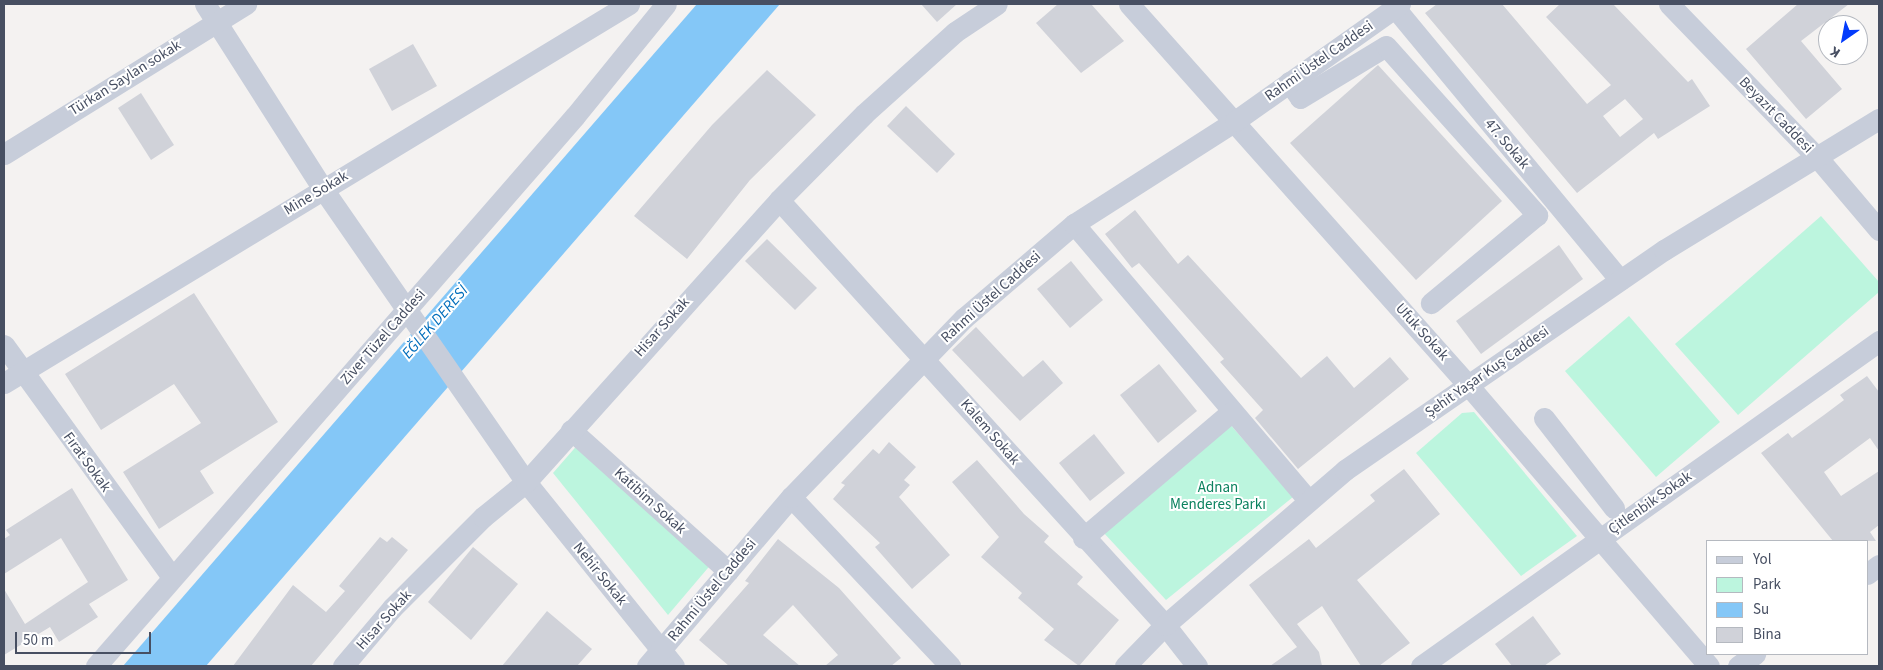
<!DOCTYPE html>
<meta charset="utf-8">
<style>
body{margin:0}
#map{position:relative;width:1883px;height:670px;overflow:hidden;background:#f4f2f1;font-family:"Source Sans 3",sans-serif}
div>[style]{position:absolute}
.green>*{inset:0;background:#bcf5de}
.water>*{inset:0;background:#84c7f7}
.building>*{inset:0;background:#d0d2d9}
.minor>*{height:21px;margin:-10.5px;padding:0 10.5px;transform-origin:10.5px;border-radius:10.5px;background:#c7cdda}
span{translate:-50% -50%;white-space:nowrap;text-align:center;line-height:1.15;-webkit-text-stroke:4px #fff;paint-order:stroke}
.street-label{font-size:15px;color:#474f62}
.park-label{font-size:15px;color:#0c825f}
.water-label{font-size:16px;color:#006dbb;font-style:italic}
.frame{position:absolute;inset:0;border:5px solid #474f62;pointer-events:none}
.legend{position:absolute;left:1706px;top:540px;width:162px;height:115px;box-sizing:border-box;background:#fff;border:1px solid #b5b9c0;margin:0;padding:6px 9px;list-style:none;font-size:15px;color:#474f62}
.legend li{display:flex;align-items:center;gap:10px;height:25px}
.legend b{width:25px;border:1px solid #b5b9c0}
.north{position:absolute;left:1818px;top:15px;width:50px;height:50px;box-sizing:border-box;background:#fff;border:1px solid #b5b9c0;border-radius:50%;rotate:213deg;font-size:14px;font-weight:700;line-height:20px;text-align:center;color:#474f62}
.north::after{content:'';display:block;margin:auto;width:18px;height:22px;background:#033bfc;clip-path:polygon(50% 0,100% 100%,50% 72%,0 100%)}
.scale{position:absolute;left:15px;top:632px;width:136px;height:22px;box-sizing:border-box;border:2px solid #474f62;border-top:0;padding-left:6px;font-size:15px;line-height:18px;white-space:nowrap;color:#474f62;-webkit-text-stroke:4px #fff;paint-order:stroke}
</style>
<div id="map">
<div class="green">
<i style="clip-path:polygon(1821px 216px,1879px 282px,1879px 292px,1738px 415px,1675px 344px)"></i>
<i style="clip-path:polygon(1629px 316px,1720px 422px,1656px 477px,1565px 371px)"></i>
<i style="clip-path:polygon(1474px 412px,1577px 536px,1521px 576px,1416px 453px,1462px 413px)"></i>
<i style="clip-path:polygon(1229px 423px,1293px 497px,1166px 600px,1103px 532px)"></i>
<i style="clip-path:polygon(580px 442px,713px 562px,668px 615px,553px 473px)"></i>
</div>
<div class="water">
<i style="clip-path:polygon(697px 4px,780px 4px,206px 666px,123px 666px)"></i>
</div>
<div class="building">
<i style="clip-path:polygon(921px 4px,957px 4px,937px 22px)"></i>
<i style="clip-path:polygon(1058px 4px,1091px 4px,1124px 41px,1081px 73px,1036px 23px)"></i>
<i style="clip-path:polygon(evenodd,1437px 4px,1502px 4px,1587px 104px,1611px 85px,1546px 17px,1560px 4px,1613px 4px,1688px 82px,1692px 79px,1710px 106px,1658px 139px,1654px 133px,1577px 193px,1425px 13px,1437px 4px,1625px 99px,1643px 119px,1620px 137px,1603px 116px,1625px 99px)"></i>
<i style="clip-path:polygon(1798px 4px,1849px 4px,1801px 41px,1842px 89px,1806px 119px,1746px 49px)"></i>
<i style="clip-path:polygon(413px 44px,437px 86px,392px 111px,369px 69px)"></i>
<i style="clip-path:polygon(1378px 65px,1502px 201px,1416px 280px,1290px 143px)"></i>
<i style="clip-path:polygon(767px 70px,816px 115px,750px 180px,687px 259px,634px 216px,712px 125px)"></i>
<i style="clip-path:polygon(141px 93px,174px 145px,151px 160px,118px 108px)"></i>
<i style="clip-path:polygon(906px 106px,955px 154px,937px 173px,887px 126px)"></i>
<i style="clip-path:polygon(1135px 210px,1178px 264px,1188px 255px,1301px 378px,1327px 356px,1354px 388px,1390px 357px,1409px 379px,1298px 469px,1255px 418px,1263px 410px,1220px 362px,1224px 359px,1139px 263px,1132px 268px,1105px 234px)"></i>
<i style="clip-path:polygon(767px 239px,817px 288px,795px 310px,745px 261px)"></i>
<i style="clip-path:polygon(1559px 245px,1583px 279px,1481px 354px,1456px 321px)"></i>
<i style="clip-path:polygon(1071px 261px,1103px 300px,1070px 328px,1037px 289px)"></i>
<i style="clip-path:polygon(194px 293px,278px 422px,200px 471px,214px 493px,159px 529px,123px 472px,201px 423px,174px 384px,101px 430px,65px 374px)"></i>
<i style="clip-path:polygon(976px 327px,1023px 377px,1043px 360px,1063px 383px,1020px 421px,952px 350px)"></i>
<i style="clip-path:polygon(1159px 364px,1197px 411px,1158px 443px,1120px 395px)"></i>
<i style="clip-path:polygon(1867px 376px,1879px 392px,1879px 451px,1870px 438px,1824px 472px,1841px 496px,1879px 471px,1879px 525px,1870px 532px,1876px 541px,1833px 541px,1761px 453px,1788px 433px,1792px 438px,1824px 415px,1844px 400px,1840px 395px)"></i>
<i style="clip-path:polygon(1094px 434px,1125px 473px,1090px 501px,1059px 463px)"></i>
<i style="clip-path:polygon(889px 442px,916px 467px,904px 480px,910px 485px,899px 497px,950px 555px,912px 589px,875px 547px,880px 543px,833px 499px,845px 485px,841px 483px,873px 449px,879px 454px)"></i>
<i style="clip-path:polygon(977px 460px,1024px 514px,1049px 536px,1044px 542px,1083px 577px,1077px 584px,1119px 620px,1079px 666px,1044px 640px,1054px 629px,1018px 598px,1022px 593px,981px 557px,999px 537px,952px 482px)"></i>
<i style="clip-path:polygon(1404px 469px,1440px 514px,1357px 580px,1410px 643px,1379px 666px,1361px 666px,1322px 606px,1297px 624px,1319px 652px,1322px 666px,1270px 666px,1297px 647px,1249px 585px,1309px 539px,1316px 548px,1375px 501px,1370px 495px)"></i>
<i style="clip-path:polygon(72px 488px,128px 580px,89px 604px,98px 617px,59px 642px,50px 627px,4px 655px,4px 589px,25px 624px,88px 582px,61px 538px,4px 574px,4px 539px,10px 535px,6px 530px)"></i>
<i style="clip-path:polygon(380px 537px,387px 542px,392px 537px,408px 550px,311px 666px,233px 666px,293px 585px,326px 612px,345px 591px,339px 586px)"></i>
<i style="clip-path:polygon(778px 539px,839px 588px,901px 658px,891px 666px,825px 666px,838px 655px,793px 605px,763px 635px,800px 666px,729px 666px,699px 640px,749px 583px,745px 581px)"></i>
<i style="clip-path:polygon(473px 547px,518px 584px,471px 640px,428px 602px)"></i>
<i style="clip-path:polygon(547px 611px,592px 649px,577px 666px,502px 666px)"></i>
<i style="clip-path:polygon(1533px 616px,1561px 654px,1544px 666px,1512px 666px,1495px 644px)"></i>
</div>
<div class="minor">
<i style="left:205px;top:4px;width:219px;rotate:57.5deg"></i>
<i style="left:323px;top:189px;width:356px;rotate:55.3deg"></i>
<i style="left:526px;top:482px;width:236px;rotate:51.2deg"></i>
<i style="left:1129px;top:4px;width:510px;rotate:48.34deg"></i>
<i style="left:1468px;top:385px;width:370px;rotate:49.4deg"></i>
<i style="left:1669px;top:4px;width:213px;rotate:46deg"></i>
<i style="left:1817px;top:157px;width:96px;rotate:49.7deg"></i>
<i style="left:1395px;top:8px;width:353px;rotate:50.4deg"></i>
<i style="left:1289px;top:82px;width:19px;rotate:55deg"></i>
<i style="left:1300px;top:98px;width:100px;rotate:-31.2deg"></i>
<i style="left:1386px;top:46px;width:227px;rotate:48.2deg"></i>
<i style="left:1537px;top:215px;width:138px;rotate:140.3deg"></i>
<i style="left:4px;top:154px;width:285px;rotate:-31.8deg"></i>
<i style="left:779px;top:200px;width:574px;rotate:47.75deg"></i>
<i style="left:1165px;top:625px;width:52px;rotate:52deg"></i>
<i style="left:1074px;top:224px;width:362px;rotate:49.7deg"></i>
<i style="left:4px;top:345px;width:286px;rotate:54.1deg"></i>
<i style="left:4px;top:383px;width:731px;rotate:-31.23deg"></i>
<i style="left:1544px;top:418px;width:114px;rotate:52.1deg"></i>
<i style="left:571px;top:430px;width:211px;rotate:41.9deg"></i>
<i style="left:791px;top:497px;width:232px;rotate:46.7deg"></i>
<i style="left:1083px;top:538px;width:194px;rotate:-40.4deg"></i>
<i style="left:1867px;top:574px;width:15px;rotate:-37deg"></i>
<i style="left:96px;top:666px;width:729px;rotate:-48.95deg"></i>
<i style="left:575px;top:116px;width:144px;rotate:-50.9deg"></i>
<i style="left:343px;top:666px;width:76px;rotate:-49.8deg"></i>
<i style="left:392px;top:608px;width:129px;rotate:-45deg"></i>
<i style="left:483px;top:517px;width:55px;rotate:-39.1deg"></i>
<i style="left:526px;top:482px;width:379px;rotate:-48.1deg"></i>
<i style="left:779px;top:200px;width:121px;rotate:-45.3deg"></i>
<i style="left:864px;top:114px;width:122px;rotate:-42deg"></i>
<i style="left:955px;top:32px;width:50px;rotate:-33.7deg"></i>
<i style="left:647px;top:666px;width:222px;rotate:-49.6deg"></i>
<i style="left:791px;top:497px;width:249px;rotate:-46deg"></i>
<i style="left:964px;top:318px;width:145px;rotate:-40.5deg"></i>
<i style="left:1074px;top:224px;width:191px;rotate:-32.6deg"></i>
<i style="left:1235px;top:121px;width:202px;rotate:-35.3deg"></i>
<i style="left:1125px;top:666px;width:57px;rotate:-45.7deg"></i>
<i style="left:1165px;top:625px;width:238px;rotate:-40.7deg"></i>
<i style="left:1345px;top:470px;width:388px;rotate:-34.6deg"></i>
<i style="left:1664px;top:250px;width:252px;rotate:-31.4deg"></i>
<i style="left:1421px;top:666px;width:562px;rotate:-35.36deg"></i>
<i style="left:1738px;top:666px;width:21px;rotate:-35deg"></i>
</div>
<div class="street-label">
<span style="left:1319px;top:61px;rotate:-35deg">Rahmi Üstel Caddesi</span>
<span style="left:125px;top:78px;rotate:-32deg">Türkan Saylan sokak</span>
<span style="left:1776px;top:115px;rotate:46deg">Beyazıt Caddesi</span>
<span style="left:1507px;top:144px;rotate:50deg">47. Sokak</span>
<span style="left:316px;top:193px;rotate:-31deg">Mine Sokak</span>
<span style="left:991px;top:297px;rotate:-42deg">Rahmi Üstel Caddesi</span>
<span style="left:662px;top:327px;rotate:-48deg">Hisar Sokak</span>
<span style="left:1422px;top:332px;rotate:48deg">Ufuk Sokak</span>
<span style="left:383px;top:337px;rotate:-49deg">Ziver Tüzel Caddesi</span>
<span style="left:1487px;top:372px;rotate:-35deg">Şehit Yaşar Kuş Caddesi</span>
<span style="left:990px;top:432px;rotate:49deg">Kalem Sokak</span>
<span style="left:87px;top:462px;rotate:54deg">Fırat Sokak</span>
<span style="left:650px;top:501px;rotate:42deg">Katibim Sokak</span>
<span style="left:1650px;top:503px;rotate:-35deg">Çitlenbik Sokak</span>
<span style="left:600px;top:574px;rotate:51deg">Nehir Sokak</span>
<span style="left:712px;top:590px;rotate:-50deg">Rahmi Üstel Caddesi</span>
<span style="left:384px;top:620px;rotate:-48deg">Hisar Sokak</span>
</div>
<div class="park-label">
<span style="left:1218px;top:496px">Adnan<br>Menderes Parkı</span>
</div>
<div class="water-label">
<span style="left:435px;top:322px;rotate:-49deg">EĞLEK DERESİ</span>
</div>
<div class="frame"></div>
<ul class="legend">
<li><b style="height:6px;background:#c7cdda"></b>Yol</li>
<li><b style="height:14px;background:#bcf5de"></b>Park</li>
<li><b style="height:14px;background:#84c7f7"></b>Su</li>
<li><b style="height:14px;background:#d0d2d9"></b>Bina</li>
</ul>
<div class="north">K</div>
<div class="scale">50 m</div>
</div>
